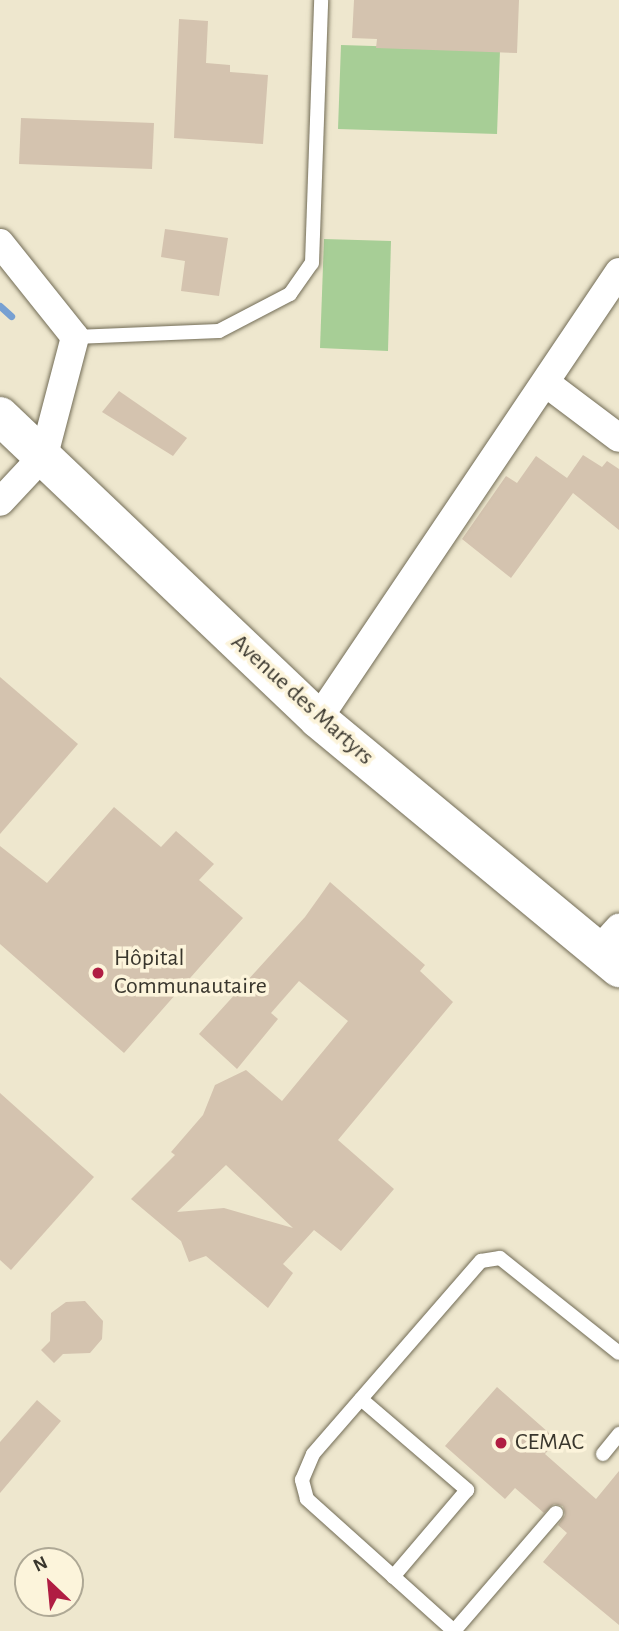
<!DOCTYPE html>
<meta charset="utf-8">
<style>
body{margin:0}
#map{position:relative;width:619px;height:1631px;overflow:hidden;background:#eee7ce;font-family:"Alegreya Sans",sans-serif}
div>[style]{position:absolute}
.green>*{inset:0;background:#a7ce96}
.stream>*{height:7px;margin:-3.5px;padding:0 3.5px;transform-origin:3.5px;border-radius:3.5px;background:#77a0d2}
.building>*{inset:0;background:#d4c3af}
.roads{filter:drop-shadow(0 0 2px #726c56) drop-shadow(0 0 2px #726c56)}
.service>*{height:14px;margin:-7px;padding:0 7px;transform-origin:7px;border-radius:7px;background:#fff}
.minor>*{height:28px;margin:-14px;padding:0 14px;transform-origin:14px;border-radius:14px;background:#fff}
.primary>*{height:38px;margin:-19px;padding:0 19px;transform-origin:19px;border-radius:19px;background:#fff}
.dots>*{width:19px;height:19px;translate:-50% -50%;box-sizing:border-box;border:4px solid #fcf4db;border-radius:50%}
span{translate:-50% -50%;white-space:nowrap;text-align:center;line-height:1.15;-webkit-text-stroke:7px #fcf4db;paint-order:stroke}
.street-label{font-size:24px;color:#39362d}
.poi-label{font-size:24px;color:#39362d}
.left{translate:0 -50%;text-align:left}
.north{position:absolute;left:14px;top:1547px;width:70px;height:70px;box-sizing:border-box;background:#fcf4db;border:2px solid #aea895;border-radius:50%;rotate:334deg;font-size:19px;font-weight:700;line-height:28px;text-align:center;color:#39362d}
.north::after{content:'';display:block;margin:auto;width:24px;height:32px;background:#b01d43;clip-path:polygon(50% 0,100% 100%,50% 72%,0 100%)}
</style>
<div id="map">
<div class="green">
<i style="clip-path:polygon(341px 45px,500px 50px,497px 134px,338px 129px)"></i>
<i style="clip-path:polygon(324px 239px,391px 241px,388px 351px,320px 348px)"></i>
</div>
<div class="stream">
<i style="left:0;top:306px;width:15px;rotate:42deg"></i>
</div>
<div class="building">
<i style="clip-path:polygon(354px 0,519px 0,517px 53px,376px 48px,377px 39px,352px 38px)"></i>
<i style="clip-path:polygon(179px 19px,208px 21px,206px 63px,230px 65px,230px 72px,268px 75px,263px 144px,174px 138px)"></i>
<i style="clip-path:polygon(21px 118px,154px 123px,152px 169px,19px 164px)"></i>
<i style="clip-path:polygon(165px 229px,228px 238px,219px 296px,181px 291px,185px 261px,161px 257px)"></i>
<i style="clip-path:polygon(119px 391px,187px 438px,173px 456px,102px 412px)"></i>
<i style="clip-path:polygon(583px 455px,602px 467px,607px 461px,619px 469px,619px 530px,573px 493px,511px 578px,462px 539px,506px 476px,517px 483px,536px 456px,567px 478px)"></i>
<i style="clip-path:polygon(0 677px,78px 744px,0 834px)"></i>
<i style="clip-path:polygon(114px 807px,161px 847px,176px 831px,214px 864px,199px 880px,243px 918px,124px 1053px,0 944px,0 846px,47px 883px)"></i>
<i style="clip-path:polygon(evenodd,330px 882px,425px 965px,420px 971px,453px 1002px,338px 1140px,394px 1189px,341px 1251px,314px 1230px,283px 1264px,293px 1273px,268px 1308px,206px 1256px,189px 1262px,181px 1241px,131px 1199px,175px 1155px,171px 1152px,203px 1115px,215px 1085px,246px 1070px,282px 1101px,348px 1021px,299px 981px,271px 1013px,278px 1019px,237px 1069px,199px 1034px,305px 917px,330px 882px,226px 1165px,293px 1228px,224px 1208px,177px 1212px,226px 1165px)"></i>
<i style="clip-path:polygon(0 1093px,94px 1177px,11px 1270px,0 1260px)"></i>
<i style="clip-path:polygon(85px 1301px,103px 1321px,102px 1339px,90px 1353px,63px 1354px,54px 1363px,41px 1350px,50px 1341px,51px 1313px,66px 1302px)"></i>
<i style="clip-path:polygon(497px 1387px,557px 1440px,545px 1454px,596px 1499px,619px 1471px,619px 1625px,543px 1562px,567px 1533px,558px 1525px,565px 1515px,563px 1506px,554px 1504px,544px 1513px,515px 1488px,505px 1499px,445px 1446px)"></i>
<i style="clip-path:polygon(37px 1400px,61px 1421px,0 1493px,0 1442px)"></i>
</div>
<div class="roads">
<div class="service">
<i style="left:75px;top:337px;width:144px;rotate:-2.4deg"></i>
<i style="left:219px;top:331px;width:80px;rotate:-27.5deg"></i>
<i style="left:290px;top:294px;width:38px;rotate:-55deg"></i>
<i style="left:312px;top:263px;width:263px;rotate:-88deg"></i>
<i style="left:361px;top:1399px;width:140px;rotate:40.6deg"></i>
<i style="left:467px;top:1490px;width:114px;rotate:130.4deg"></i>
<i style="left:603px;top:1454px;width:26px;rotate:-51deg"></i>
<i style="left:454px;top:1631px;width:198px;rotate:-138.1deg"></i>
<i style="left:307px;top:1499px;width:20px;rotate:-105deg"></i>
<i style="left:302px;top:1480px;width:28px;rotate:-67deg"></i>
<i style="left:313px;top:1454px;width:256px;rotate:-49deg"></i>
<i style="left:481px;top:1261px;width:19px;rotate:-9deg"></i>
<i style="left:500px;top:1258px;width:152px;rotate:38.6deg"></i>
<i style="left:454px;top:1631px;width:156px;rotate:-49.2deg"></i>
</div>
<div class="minor">
<i style="left:0;top:243px;width:120px;rotate:51.4deg"></i>
<i style="left:75px;top:337px;width:122px;rotate:104.7deg"></i>
<i style="left:44px;top:455px;width:64px;rotate:133.1deg"></i>
<i style="left:546px;top:383px;width:91px;rotate:37deg"></i>
<i style="left:318px;top:719px;width:539px;rotate:-56.04deg"></i>
<i style="left:599px;top:950px;width:30px;rotate:-48deg"></i>
</div>
<div class="primary">
<i style="left:0;top:416px;width:439px;rotate:43.6deg"></i>
<i style="left:318px;top:719px;width:391px;rotate:39.6deg"></i>
</div>
</div>
<div class="dots">
<i style="left:98px;top:973px;background:#b01d43"></i>
<i style="left:501px;top:1443px;background:#b01d43"></i>
</div>
<div class="street-label">
<span style="left:302px;top:700px;rotate:42deg">Avenue des Martyrs</span>
</div>
<div class="poi-label">
<span class="left" style="left:114px;top:973px">Hôpital<br>Communautaire</span>
<span class="left" style="left:515px;top:1443px">CEMAC</span>
</div>
<div class="north">N</div>
</div>
